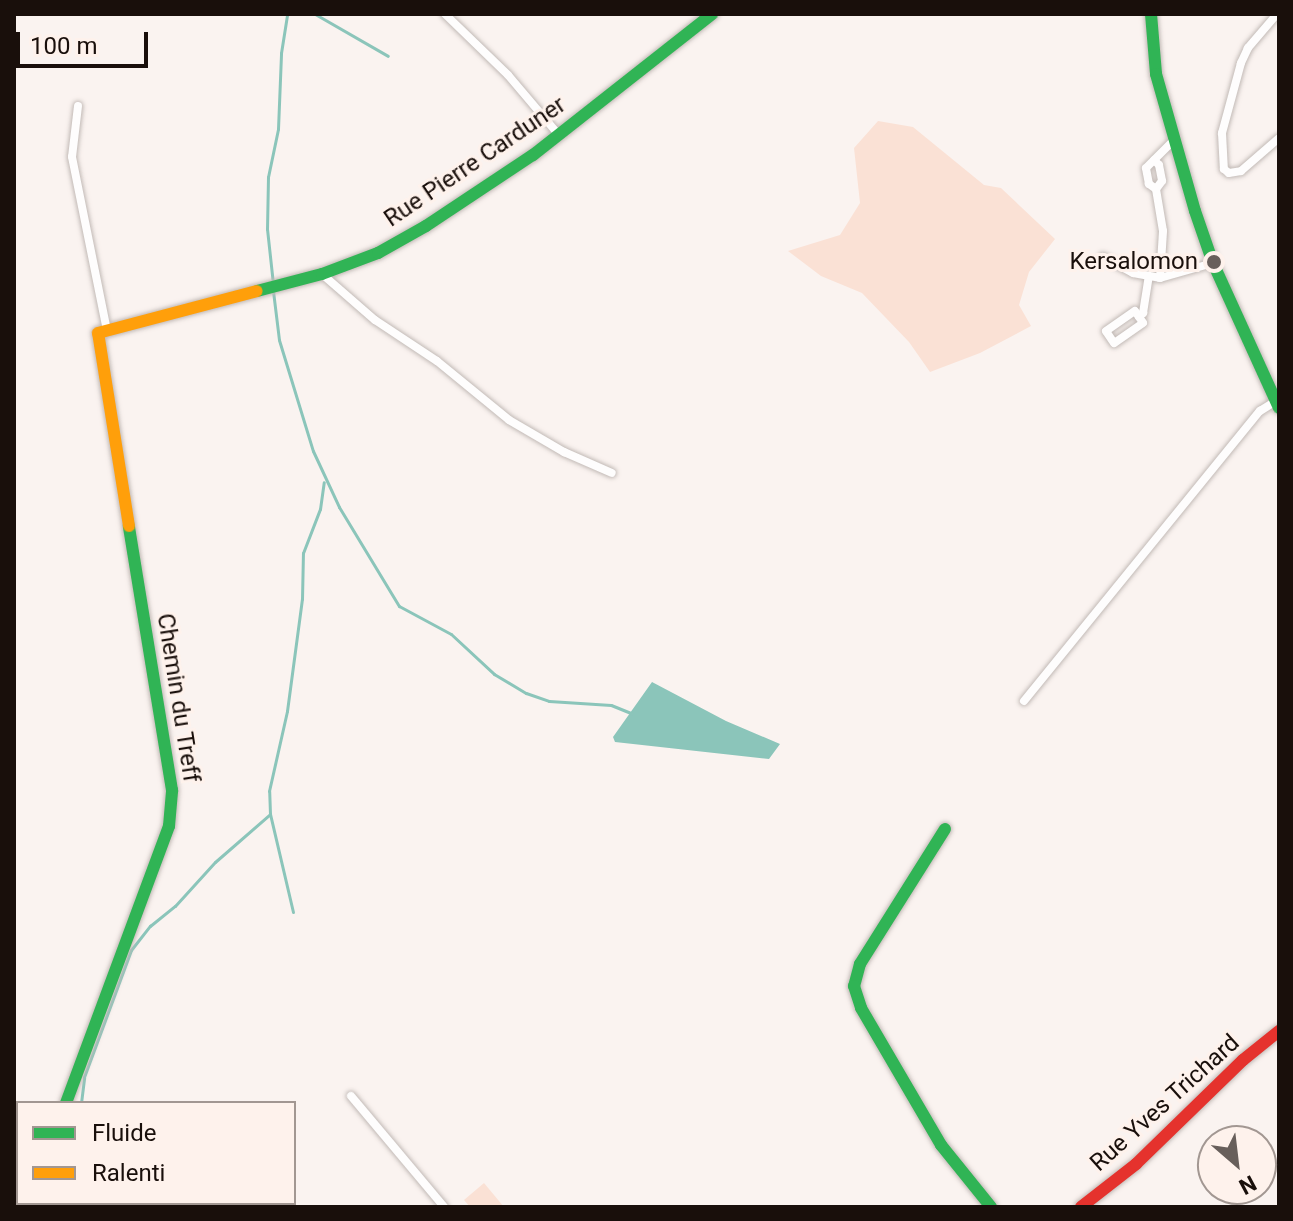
<!DOCTYPE html>
<style>
body{margin:0}
#map{position:relative;width:1293px;height:1221px;overflow:hidden;background:#faf3f0;font-family:Roboto,sans-serif}
div>[style]{position:absolute}
.green>*{inset:0;background:#fae1d5}
.water>*{inset:0;background:#8bc5ba}
.stream>*{height:3px;margin:-1.5px;padding:0 1.5px;transform-origin:1.5px;border-radius:1.5px;background:#8bc5ba}
.roads{filter:drop-shadow(0 0 2px #c2bab6) drop-shadow(0 0 2px #c2bab6)}
.street>*{height:8px;margin:-4px;padding:0 4px;transform-origin:4px;border-radius:4px;background:#fefdfd}
.fast>*{height:12px;margin:-6px;padding:0 6px;transform-origin:6px;border-radius:6px;background:#30b455}
.slow>*{height:12px;margin:-6px;padding:0 6px;transform-origin:6px;border-radius:6px;background:#ff9f0a}
.jam>*{height:12px;margin:-6px;padding:0 6px;transform-origin:6px;border-radius:6px;background:#e5322d}
.dots>*{width:22px;height:22px;translate:-50% -50%;box-sizing:border-box;border:4px solid #fef2ec;border-radius:50%}
span{translate:-50% -50%;white-space:nowrap;text-align:center;line-height:1.15;-webkit-text-stroke:6px #fef2ec;paint-order:stroke}
.street-label{font-size:24px;color:#190f0b}
.poi-label{font-size:24px;color:#190f0b}
.right{translate:-100% -50%;text-align:right}
.frame{position:absolute;inset:0;border:16px solid #190f0b;pointer-events:none}
.legend{position:absolute;left:16px;top:1101px;width:280px;height:104px;box-sizing:border-box;background:#fef2ec;border:2px solid #a29792;margin:0;padding:10px 14px;list-style:none;font-size:24px;color:#190f0b}
.legend li{display:flex;align-items:center;gap:16px;height:40px}
.legend b{width:40px;border:2px solid #a29792}
.north{position:absolute;left:1197px;top:1125px;width:80px;height:80px;box-sizing:border-box;background:#fef2ec;border:2px solid #a29792;border-radius:50%;rotate:152deg;font-size:22px;font-weight:700;line-height:32px;text-align:center;color:#190f0b}
.north::after{content:'';display:block;margin:auto;width:28px;height:36px;background:#685f5b;clip-path:polygon(50% 0,100% 100%,50% 72%,0 100%)}
.scale{position:absolute;left:16px;top:32px;width:132px;height:36px;box-sizing:border-box;border:4px solid #190f0b;border-top:0;padding-left:10px;font-size:24px;line-height:28px;white-space:nowrap;color:#190f0b;-webkit-text-stroke:6px #fef2ec;paint-order:stroke}
</style>
<div id="map">
<div class="green">
<i style="clip-path:polygon(878px 121px,913px 127px,984px 185px,1001px 188px,1055px 239px,1029px 272px,1019px 305px,1031px 326px,980px 353px,930px 372px,909px 342px,862px 293px,821px 276px,788px 251px,840px 235px,860px 203px,854px 148px)"></i>
<i style="clip-path:polygon(484px 1183px,504px 1207px,470px 1207px,464px 1200px)"></i>
</div>
<div class="water">
<i style="clip-path:polygon(652px 682px,726px 721px,780px 744px,769px 759px,615px 742px,613px 737px)"></i>
</div>
<div class="stream">
<i style="left:315px;top:14px;width:84px;rotate:29.9deg"></i>
<i style="left:273px;top:284px;width:55px;rotate:-96.2deg"></i>
<i style="left:267px;top:229px;width:52px;rotate:-88.9deg"></i>
<i style="left:268px;top:177px;width:49px;rotate:-78.2deg"></i>
<i style="left:278px;top:129px;width:76px;rotate:-87.7deg"></i>
<i style="left:281px;top:53px;width:39px;rotate:-81deg"></i>
<i style="left:273px;top:291px;width:49px;rotate:83deg"></i>
<i style="left:279px;top:340px;width:116px;rotate:73deg"></i>
<i style="left:313px;top:451px;width:62px;rotate:65.1deg"></i>
<i style="left:339px;top:507px;width:116px;rotate:58.8deg"></i>
<i style="left:399px;top:606px;width:59px;rotate:28.3deg"></i>
<i style="left:451px;top:634px;width:59px;rotate:42.9deg"></i>
<i style="left:494px;top:674px;width:37px;rotate:31deg"></i>
<i style="left:526px;top:693px;width:24px;rotate:19deg"></i>
<i style="left:549px;top:701px;width:62px;rotate:3.7deg"></i>
<i style="left:611px;top:705px;width:22px;rotate:22deg"></i>
<i style="left:293px;top:912px;width:101px;rotate:-103.2deg"></i>
<i style="left:270px;top:814px;width:23px;rotate:-92deg"></i>
<i style="left:269px;top:791px;width:82px;rotate:-77.3deg"></i>
<i style="left:287px;top:711px;width:113px;rotate:-82.4deg"></i>
<i style="left:302px;top:599px;width:46px;rotate:-88.8deg"></i>
<i style="left:303px;top:553px;width:47px;rotate:-68.9deg"></i>
<i style="left:320px;top:509px;width:27px;rotate:-82deg"></i>
<i style="left:81px;top:1103px;width:26px;rotate:-83deg"></i>
<i style="left:84px;top:1077px;width:135px;rotate:-69.7deg"></i>
<i style="left:131px;top:950px;width:31px;rotate:-52deg"></i>
<i style="left:150px;top:926px;width:32px;rotate:-39deg"></i>
<i style="left:175px;top:906px;width:59px;rotate:-47.7deg"></i>
<i style="left:215px;top:862px;width:73px;rotate:-41.1deg"></i>
</div>
<div class="roads">
<div class="street">
<i style="left:445px;top:14px;width:88px;rotate:44.1deg"></i>
<i style="left:508px;top:75px;width:77px;rotate:49.7deg"></i>
<i style="left:1277px;top:14px;width:45px;rotate:130.5deg"></i>
<i style="left:1248px;top:48px;width:17px;rotate:115deg"></i>
<i style="left:1241px;top:63px;width:73px;rotate:105.2deg"></i>
<i style="left:1222px;top:133px;width:36px;rotate:87deg"></i>
<i style="left:1224px;top:169px;width:6px;rotate:39deg"></i>
<i style="left:1229px;top:173px;width:12px;rotate:-9deg"></i>
<i style="left:1241px;top:171px;width:50px;rotate:-41deg"></i>
<i style="left:78px;top:106px;width:51px;rotate:96.7deg"></i>
<i style="left:72px;top:157px;width:177px;rotate:78.6deg"></i>
<i style="left:1154px;top:160px;width:7px;rotate:45deg"></i>
<i style="left:1159px;top:165px;width:16px;rotate:79deg"></i>
<i style="left:1162px;top:181px;width:10px;rotate:127deg"></i>
<i style="left:1103px;top:257px;width:34px;rotate:28deg"></i>
<i style="left:1133px;top:273px;width:27px;rotate:10deg"></i>
<i style="left:1160px;top:278px;width:55px;rotate:-15.8deg"></i>
<i style="left:322px;top:274px;width:70px;rotate:41deg"></i>
<i style="left:375px;top:320px;width:74px;rotate:33.5deg"></i>
<i style="left:437px;top:361px;width:93px;rotate:39.3deg"></i>
<i style="left:509px;top:420px;width:64px;rotate:30.2deg"></i>
<i style="left:564px;top:452px;width:52px;rotate:23.6deg"></i>
<i style="left:1160px;top:278px;width:47px;rotate:-86.3deg"></i>
<i style="left:1163px;top:231px;width:43px;rotate:-99.5deg"></i>
<i style="left:1156px;top:189px;width:9px;rotate:-144deg"></i>
<i style="left:1149px;top:184px;width:16px;rotate:-101deg"></i>
<i style="left:1146px;top:168px;width:41px;rotate:-45deg"></i>
<i style="left:1135px;top:311px;width:14px;rotate:56deg"></i>
<i style="left:1143px;top:323px;width:35px;rotate:145deg"></i>
<i style="left:1114px;top:343px;width:14px;rotate:-124deg"></i>
<i style="left:1106px;top:331px;width:35px;rotate:-35deg"></i>
<i style="left:1139px;top:317px;width:6px;rotate:-45deg"></i>
<i style="left:1143px;top:313px;width:37px;rotate:-81deg"></i>
<i style="left:1024px;top:701px;width:374px;rotate:-50.9deg"></i>
<i style="left:1260px;top:411px;width:19px;rotate:-32deg"></i>
<i style="left:351px;top:1096px;width:145px;rotate:50deg"></i>
<i style="left:14px;top:1165px;width:5px;rotate:-37deg"></i>
</div>
<div class="fast">
<i style="left:1151px;top:14px;width:60px;rotate:85.2deg"></i>
<i style="left:1156px;top:74px;width:142px;rotate:74.1deg"></i>
<i style="left:1195px;top:211px;width:55px;rotate:70.9deg"></i>
<i style="left:1213px;top:263px;width:159px;rotate:65.5deg"></i>
<i style="left:257px;top:291px;width:67px;rotate:-14.7deg"></i>
<i style="left:322px;top:274px;width:60px;rotate:-20.6deg"></i>
<i style="left:378px;top:253px;width:55px;rotate:-29.4deg"></i>
<i style="left:426px;top:226px;width:128px;rotate:-33.6deg"></i>
<i style="left:533px;top:155px;width:228px;rotate:-38.2deg"></i>
<i style="left:945px;top:829px;width:160px;rotate:122.2deg"></i>
<i style="left:860px;top:964px;width:23px;rotate:105deg"></i>
<i style="left:854px;top:986px;width:23px;rotate:72deg"></i>
<i style="left:861px;top:1008px;width:159px;rotate:59.7deg"></i>
<i style="left:941px;top:1145px;width:80px;rotate:51.1deg"></i>
<i style="left:66px;top:1103px;width:296px;rotate:-69.6deg"></i>
<i style="left:169px;top:826px;width:36px;rotate:-85deg"></i>
<i style="left:172px;top:790px;width:267px;rotate:-99.3deg"></i>
</div>
<div class="slow">
<i style="left:129px;top:526px;width:195px;rotate:-99.1deg"></i>
<i style="left:98px;top:333px;width:164px;rotate:-14.8deg"></i>
</div>
<div class="jam">
<i style="left:1081px;top:1207px;width:70px;rotate:-38deg"></i>
<i style="left:1136px;top:1164px;width:149px;rotate:-44.2deg"></i>
<i style="left:1243px;top:1060px;width:46px;rotate:-38.9deg"></i>
</div>
</div>
<div class="dots">
<i style="left:1214px;top:262px;background:#685f5b"></i>
</div>
<div class="street-label">
<span style="left:475px;top:162px;rotate:-34deg">Rue Pierre Carduner</span>
<span style="left:178px;top:698px;rotate:81deg">Chemin du Treff</span>
<span style="left:1165px;top:1103px;rotate:-42deg">Rue Yves Trichard</span>
</div>
<div class="poi-label">
<span class="right" style="left:1198px;top:262px">Kersalomon</span>
</div>
<div class="frame"></div>
<ul class="legend">
<li><b style="height:10px;background:#30b455"></b>Fluide</li>
<li><b style="height:10px;background:#ff9f0a"></b>Ralenti</li>
</ul>
<div class="north">N</div>
<div class="scale">100 m</div>
</div>
